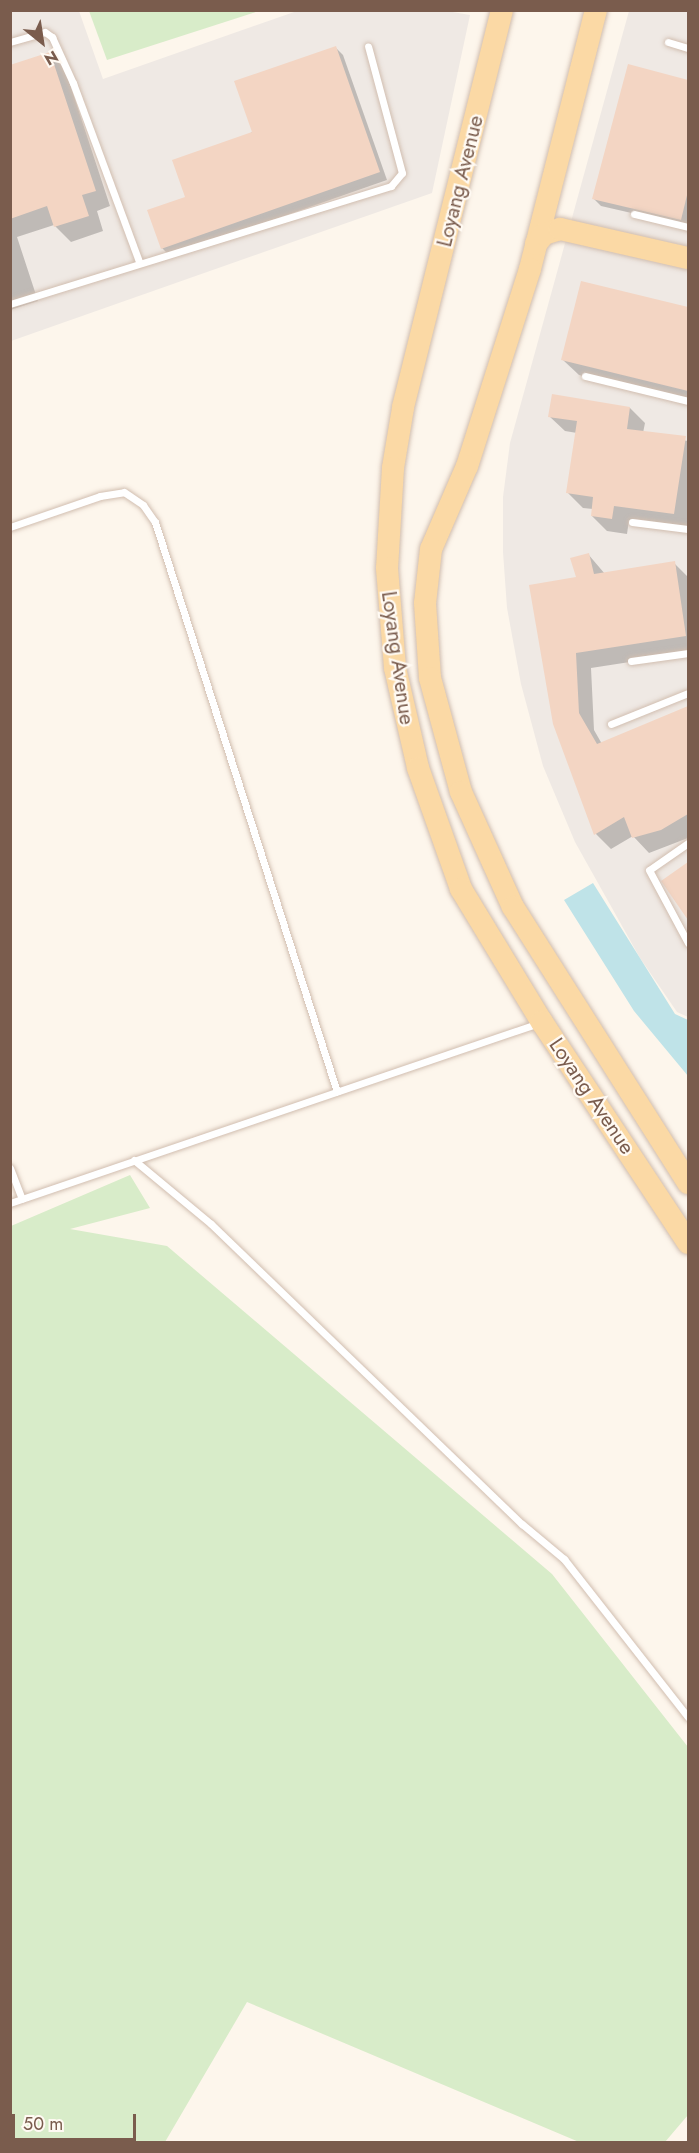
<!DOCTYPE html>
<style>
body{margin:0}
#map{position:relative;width:699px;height:2153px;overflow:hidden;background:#fdf6ec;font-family:Jost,sans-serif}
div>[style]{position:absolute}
.industrial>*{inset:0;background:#efe9e4}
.green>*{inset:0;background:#d8ecc9}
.water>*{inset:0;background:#bfe3e8}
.shadow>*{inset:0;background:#0003}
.building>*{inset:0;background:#f3d5c3}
.roads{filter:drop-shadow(0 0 2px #d1beb0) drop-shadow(0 0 2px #d1beb0)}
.service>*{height:7px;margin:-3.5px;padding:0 3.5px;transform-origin:3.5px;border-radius:3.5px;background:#fff}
.primary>*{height:22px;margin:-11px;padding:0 11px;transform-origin:11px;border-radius:11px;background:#fbd9a5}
span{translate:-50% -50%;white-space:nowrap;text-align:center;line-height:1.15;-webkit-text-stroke:4.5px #fffaf3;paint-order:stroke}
.street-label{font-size:21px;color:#7a5c4d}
.frame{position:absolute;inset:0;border:12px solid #7a5c4d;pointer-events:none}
.north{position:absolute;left:12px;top:12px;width:60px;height:60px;-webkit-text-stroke:4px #fffaf3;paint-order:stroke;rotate:150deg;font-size:16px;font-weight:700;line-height:24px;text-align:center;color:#7a5c4d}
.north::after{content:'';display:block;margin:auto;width:21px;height:27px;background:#7a5c4d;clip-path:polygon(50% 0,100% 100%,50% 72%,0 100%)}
.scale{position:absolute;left:12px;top:2114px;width:124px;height:27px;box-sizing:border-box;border:3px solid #7a5c4d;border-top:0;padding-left:8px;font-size:18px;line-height:21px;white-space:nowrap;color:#7a5c4d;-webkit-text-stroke:4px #fffaf3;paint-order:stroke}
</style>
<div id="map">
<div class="industrial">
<i style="clip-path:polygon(441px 10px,470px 15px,432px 193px,11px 341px,10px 11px,79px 11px,103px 79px,297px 11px)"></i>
<i style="clip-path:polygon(629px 11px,688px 11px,688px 1017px,677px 1012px,640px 958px,575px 842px,543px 766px,521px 684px,507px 608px,503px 552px,503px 497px,510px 443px)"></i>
</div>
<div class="green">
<i style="clip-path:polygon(89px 11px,89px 10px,259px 11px,107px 60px)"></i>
<i style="clip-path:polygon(130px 1175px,150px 1208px,70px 1229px,167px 1246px,552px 1574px,688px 1747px,688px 2115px,665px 2142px,579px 2142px,247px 2002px,165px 2142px,11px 2142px,11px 1226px)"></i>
</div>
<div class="water">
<i style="clip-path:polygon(593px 883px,675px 1014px,688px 1020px,688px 1076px,634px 1011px,564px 900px)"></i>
</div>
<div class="shadow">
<i style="clip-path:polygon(335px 47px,343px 55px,387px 180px,170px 256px,162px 248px,187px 198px)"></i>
<i style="clip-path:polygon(49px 53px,65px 69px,110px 206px,97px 211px,103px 231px,71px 242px,54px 225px,17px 237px,38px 301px,10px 310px,10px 66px)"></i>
<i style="clip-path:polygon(629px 66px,688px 82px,688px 226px,601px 206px,594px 199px)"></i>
<i style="clip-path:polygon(582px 283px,688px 308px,688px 402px,579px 375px,563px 360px)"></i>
<i style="clip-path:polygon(630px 408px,645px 423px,643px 433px,688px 441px,688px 529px,629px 520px,627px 534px,607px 531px,592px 516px,593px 509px,583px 508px,568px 493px,577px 433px,565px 431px,549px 416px)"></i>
<i style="clip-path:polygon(588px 554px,605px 574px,674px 563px,688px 577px,688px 653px,591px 668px,594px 730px,602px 744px,688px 708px,688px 838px,649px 853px,633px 836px,611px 849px,596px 834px,554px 723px,577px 578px)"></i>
<i style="clip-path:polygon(688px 864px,688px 917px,663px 882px)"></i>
</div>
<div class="building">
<i style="clip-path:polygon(336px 46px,380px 172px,161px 249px,147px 210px,185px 197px,172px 160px,252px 132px,234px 81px)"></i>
<i style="clip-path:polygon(50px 52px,96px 191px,82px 195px,89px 216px,54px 227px,47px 206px,10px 219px,10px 65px)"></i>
<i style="clip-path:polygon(628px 64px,688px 80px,688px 191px,681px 220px,592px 199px)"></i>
<i style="clip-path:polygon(581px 281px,688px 307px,688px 391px,561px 360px)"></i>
<i style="clip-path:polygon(552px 394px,630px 407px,627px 429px,686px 436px,674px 514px,614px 506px,612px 519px,591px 516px,593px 497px,566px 493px,577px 421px,548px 417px)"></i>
<i style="clip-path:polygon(589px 553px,594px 574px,675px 561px,686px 636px,576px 653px,579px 713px,597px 744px,688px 706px,688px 814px,661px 830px,632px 838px,624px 817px,594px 835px,553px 724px,529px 585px,576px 577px,570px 558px)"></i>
<i style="clip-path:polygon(688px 862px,688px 920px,661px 881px)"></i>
</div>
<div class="roads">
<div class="service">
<i style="left:10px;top:42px;width:36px;rotate:-16deg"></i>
<i style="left:45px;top:32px;width:9px;rotate:36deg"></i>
<i style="left:52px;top:37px;width:51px;rotate:65.5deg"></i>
<i style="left:73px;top:83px;width:190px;rotate:69.7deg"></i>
<i style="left:668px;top:42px;width:21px;rotate:17deg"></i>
<i style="left:634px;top:214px;width:56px;rotate:13.5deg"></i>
<i style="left:10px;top:304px;width:399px;rotate:-17.2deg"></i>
<i style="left:391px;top:186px;width:17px;rotate:-50deg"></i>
<i style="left:402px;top:173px;width:131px;rotate:-105deg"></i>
<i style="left:585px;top:376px;width:106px;rotate:13.6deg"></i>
<i style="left:632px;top:522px;width:56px;rotate:7.1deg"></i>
<i style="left:10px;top:527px;width:95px;rotate:-19deg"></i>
<i style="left:100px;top:496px;width:24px;rotate:-9deg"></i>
<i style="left:124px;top:492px;width:23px;rotate:34deg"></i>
<i style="left:143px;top:505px;width:21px;rotate:55deg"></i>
<i style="left:155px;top:522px;width:598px;rotate:72.29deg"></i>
<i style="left:631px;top:661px;width:58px;rotate:-8deg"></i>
<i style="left:611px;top:724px;width:83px;rotate:-21.9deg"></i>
<i style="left:688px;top:843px;width:47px;rotate:145.3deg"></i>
<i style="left:649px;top:870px;width:83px;rotate:61.9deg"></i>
<i style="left:134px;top:1160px;width:100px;rotate:39.7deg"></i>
<i style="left:211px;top:1224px;width:432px;rotate:44deg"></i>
<i style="left:522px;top:1524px;width:55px;rotate:39.8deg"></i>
<i style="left:564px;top:1559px;width:201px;rotate:51.9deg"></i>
<i style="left:10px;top:1168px;width:33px;rotate:69deg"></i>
<i style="left:10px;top:1203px;width:559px;rotate:-18.79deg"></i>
</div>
<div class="primary">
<i style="left:502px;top:10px;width:410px;rotate:104deg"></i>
<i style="left:403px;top:408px;width:61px;rotate:99.5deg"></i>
<i style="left:393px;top:468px;width:100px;rotate:93.4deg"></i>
<i style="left:387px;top:568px;width:100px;rotate:85.4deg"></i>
<i style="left:395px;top:668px;width:103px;rotate:77deg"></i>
<i style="left:418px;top:768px;width:128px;rotate:70.4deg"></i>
<i style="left:461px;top:889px;width:156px;rotate:58.7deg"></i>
<i style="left:542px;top:1022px;width:265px;rotate:56.5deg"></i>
<i style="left:596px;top:10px;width:267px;rotate:104.3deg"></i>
<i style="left:530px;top:269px;width:207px;rotate:107.7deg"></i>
<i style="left:467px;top:466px;width:90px;rotate:113.4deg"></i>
<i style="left:431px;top:549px;width:54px;rotate:96.3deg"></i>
<i style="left:425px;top:603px;width:75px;rotate:86.2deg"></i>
<i style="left:430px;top:678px;width:118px;rotate:74.8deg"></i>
<i style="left:461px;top:792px;width:126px;rotate:65.7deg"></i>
<i style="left:513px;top:907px;width:327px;rotate:57.6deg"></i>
<i style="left:536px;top:244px;width:13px;rotate:-51deg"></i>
<i style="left:544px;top:234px;width:17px;rotate:-17deg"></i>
<i style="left:560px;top:229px;width:131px;rotate:12.8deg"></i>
</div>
</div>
<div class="street-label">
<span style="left:460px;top:181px;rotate:-76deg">Loyang Avenue</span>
<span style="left:398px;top:658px;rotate:82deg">Loyang Avenue</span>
<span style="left:592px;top:1096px;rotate:56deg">Loyang Avenue</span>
</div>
<div class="frame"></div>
<div class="north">N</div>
<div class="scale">50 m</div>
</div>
